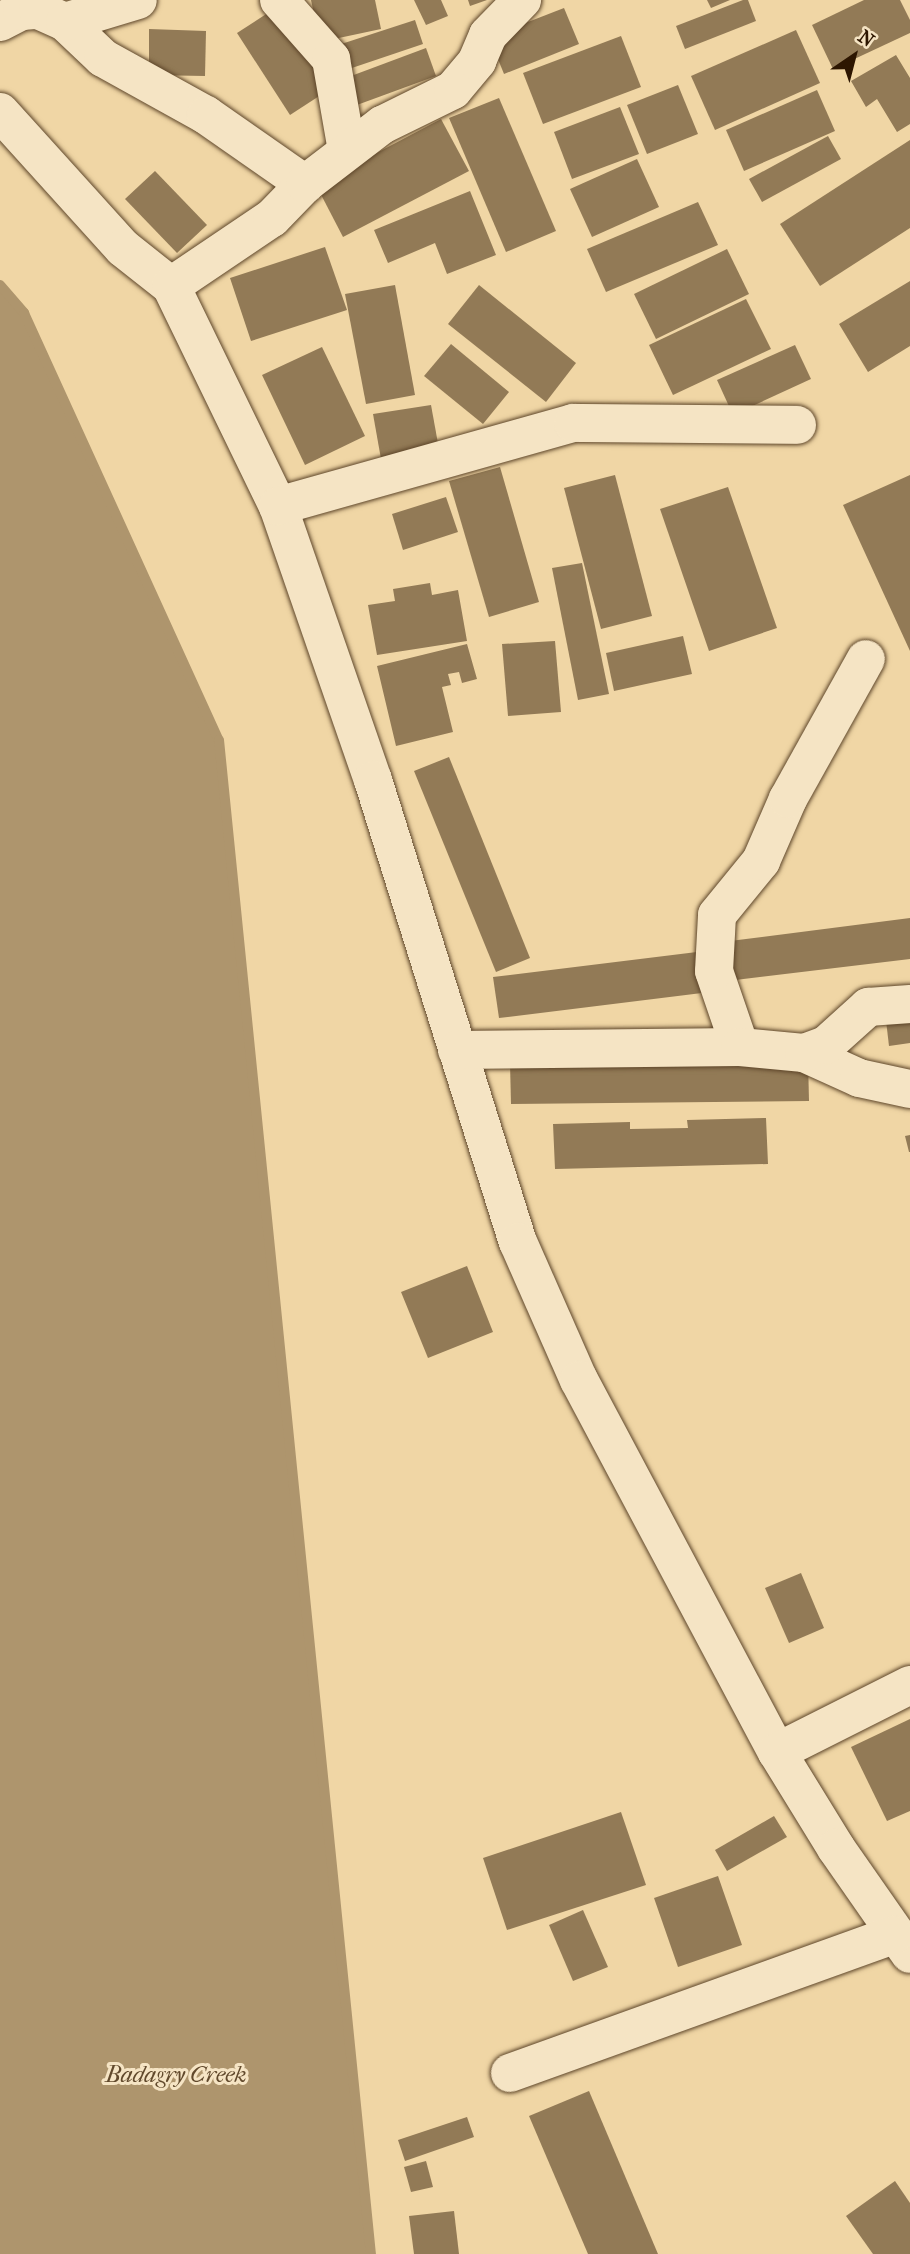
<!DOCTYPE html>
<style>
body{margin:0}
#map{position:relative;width:910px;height:2254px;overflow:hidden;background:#f0d6a5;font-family:"IM FELL French Canon",serif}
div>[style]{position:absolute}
.water>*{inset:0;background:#ae956d}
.stream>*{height:10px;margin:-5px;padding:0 5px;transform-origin:5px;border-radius:5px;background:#ae956d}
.building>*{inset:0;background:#927a56}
.roads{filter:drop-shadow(0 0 2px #5e462a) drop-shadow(0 0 2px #5e462a)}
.minor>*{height:38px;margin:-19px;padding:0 19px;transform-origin:19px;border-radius:19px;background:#f5e4c4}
span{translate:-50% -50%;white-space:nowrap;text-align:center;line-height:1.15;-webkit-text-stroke:6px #f5e4c4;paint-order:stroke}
.water-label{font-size:23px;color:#61492c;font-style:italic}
.north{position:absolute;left:819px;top:21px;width:70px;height:70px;-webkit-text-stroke:5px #f5e4c4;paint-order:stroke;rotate:35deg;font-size:19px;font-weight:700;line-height:28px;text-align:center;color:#2d1601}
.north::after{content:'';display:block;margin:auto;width:24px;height:32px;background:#2d1601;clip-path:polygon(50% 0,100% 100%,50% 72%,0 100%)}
</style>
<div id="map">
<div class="water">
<i style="clip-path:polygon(0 285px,24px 313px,219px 740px,371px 2254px,0 2254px)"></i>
</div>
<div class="stream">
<i style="left:0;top:285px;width:37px;rotate:49deg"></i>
<i style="left:24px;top:313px;width:469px;rotate:65.5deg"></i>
<i style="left:219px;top:740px;width:1522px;rotate:84.27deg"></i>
</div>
<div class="building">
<i style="clip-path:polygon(311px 0,375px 0,381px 29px,320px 42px)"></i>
<i style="clip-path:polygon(414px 0,441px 0,448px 16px,426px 25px)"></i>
<i style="clip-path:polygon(468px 0,487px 0,470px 6px)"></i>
<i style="clip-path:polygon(707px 0,730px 0,711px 8px)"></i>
<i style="clip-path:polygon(743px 0,748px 0,756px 21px,685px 49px,676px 26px)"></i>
<i style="clip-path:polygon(864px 0,900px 0,910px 20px,910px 33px,833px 69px,812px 25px)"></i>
<i style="clip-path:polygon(277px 7px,330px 89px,290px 115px,237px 33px)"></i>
<i style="clip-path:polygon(564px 8px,579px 44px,504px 74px,489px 37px)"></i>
<i style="clip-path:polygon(415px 20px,423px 44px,337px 73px,329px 48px)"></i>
<i style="clip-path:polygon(149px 29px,206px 31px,205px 76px,149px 75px)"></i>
<i style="clip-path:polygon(796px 30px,820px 83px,715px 130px,691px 76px)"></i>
<i style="clip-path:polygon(621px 36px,641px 87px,543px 124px,523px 73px)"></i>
<i style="clip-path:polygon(426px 48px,436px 76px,346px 109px,335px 82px)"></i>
<i style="clip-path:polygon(896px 55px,910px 78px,910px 124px,897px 132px,877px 99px,866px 107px,851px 81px)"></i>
<i style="clip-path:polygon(678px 85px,698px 134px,647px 154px,627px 105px)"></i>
<i style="clip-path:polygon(817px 90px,835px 131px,744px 171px,726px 130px)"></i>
<i style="clip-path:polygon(499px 98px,556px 231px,506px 252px,449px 118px)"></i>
<i style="clip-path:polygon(620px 107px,639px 154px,572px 179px,554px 132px)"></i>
<i style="clip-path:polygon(441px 119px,469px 171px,343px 237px,316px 185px)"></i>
<i style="clip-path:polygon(828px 136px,841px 159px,762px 202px,749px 179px)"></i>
<i style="clip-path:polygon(910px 140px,910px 228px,820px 286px,780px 224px)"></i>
<i style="clip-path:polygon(637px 159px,659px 207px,592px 237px,570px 189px)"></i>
<i style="clip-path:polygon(155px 171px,207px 225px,177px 253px,125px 199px)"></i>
<i style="clip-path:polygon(470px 191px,496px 255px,447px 274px,435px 243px,388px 263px,374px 230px)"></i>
<i style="clip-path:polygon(698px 202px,718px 245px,606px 292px,587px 249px)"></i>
<i style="clip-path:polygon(325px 247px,347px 310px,251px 341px,230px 278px)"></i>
<i style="clip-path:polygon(727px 249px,749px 294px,656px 339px,634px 294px)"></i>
<i style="clip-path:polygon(910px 281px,910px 346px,868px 372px,839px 324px)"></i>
<i style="clip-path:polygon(395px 285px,415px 395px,366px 404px,345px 294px)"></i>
<i style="clip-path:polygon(479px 285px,576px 363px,546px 402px,448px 324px)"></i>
<i style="clip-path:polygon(746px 299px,771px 349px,673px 395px,649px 345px)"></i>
<i style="clip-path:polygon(451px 344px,509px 392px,483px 424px,424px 376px)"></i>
<i style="clip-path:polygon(795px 345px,811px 379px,733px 415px,717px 380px)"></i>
<i style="clip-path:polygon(322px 347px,365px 436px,305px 465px,262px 375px)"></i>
<i style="clip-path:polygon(431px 405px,439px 449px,381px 459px,373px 414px)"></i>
<i style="clip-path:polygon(500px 467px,539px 602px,489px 617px,449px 481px)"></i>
<i style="clip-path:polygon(615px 475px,652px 616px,601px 629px,564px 488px)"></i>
<i style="clip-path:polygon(910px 475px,910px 651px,843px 505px)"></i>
<i style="clip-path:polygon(728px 487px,777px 628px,709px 651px,660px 509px)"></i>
<i style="clip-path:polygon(446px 497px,458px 532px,403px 550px,392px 514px)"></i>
<i style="clip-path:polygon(582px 563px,609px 694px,578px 700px,552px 568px)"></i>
<i style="clip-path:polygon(430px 583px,432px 595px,458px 590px,467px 641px,377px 655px,368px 605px,395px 601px,393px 589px)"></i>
<i style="clip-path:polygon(683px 636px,692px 674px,614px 691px,606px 653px)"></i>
<i style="clip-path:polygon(555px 641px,561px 712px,508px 716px,502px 644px)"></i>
<i style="clip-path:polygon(467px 644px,477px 679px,462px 683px,459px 672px,448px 674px,451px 685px,442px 687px,453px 732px,396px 746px,377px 666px)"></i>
<i style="clip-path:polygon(449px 757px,530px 958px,496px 972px,414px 771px)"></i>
<i style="clip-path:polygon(910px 918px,910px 959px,727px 981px,722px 942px)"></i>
<i style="clip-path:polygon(705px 951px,710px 992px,499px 1018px,493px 977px)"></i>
<i style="clip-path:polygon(910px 1009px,910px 1043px,889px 1046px,885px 1012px)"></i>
<i style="clip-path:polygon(808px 1060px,809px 1101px,511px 1104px,510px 1063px)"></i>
<i style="clip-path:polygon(766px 1118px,768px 1164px,555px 1169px,553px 1124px,630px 1122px,630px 1129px,688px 1128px,687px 1120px)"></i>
<i style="clip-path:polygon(910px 1135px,910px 1152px,909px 1152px,905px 1136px)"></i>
<i style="clip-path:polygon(467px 1266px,493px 1332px,428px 1358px,401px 1292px)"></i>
<i style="clip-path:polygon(801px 1573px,824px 1628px,789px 1643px,765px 1588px)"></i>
<i style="clip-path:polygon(910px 1719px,910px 1811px,887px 1821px,851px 1747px)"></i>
<i style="clip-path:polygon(621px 1812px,646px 1885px,507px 1930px,483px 1858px)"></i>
<i style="clip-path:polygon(774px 1816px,787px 1837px,727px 1871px,715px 1850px)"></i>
<i style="clip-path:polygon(718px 1876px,742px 1945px,678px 1967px,654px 1898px)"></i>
<i style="clip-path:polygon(583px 1910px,608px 1967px,573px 1981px,549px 1925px)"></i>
<i style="clip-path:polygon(589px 2091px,658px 2254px,588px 2254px,529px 2116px)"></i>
<i style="clip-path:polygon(467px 2117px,474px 2137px,405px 2161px,398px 2140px)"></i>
<i style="clip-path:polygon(426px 2161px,433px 2187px,411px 2192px,404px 2167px)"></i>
<i style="clip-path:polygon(895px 2181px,910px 2203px,910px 2254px,873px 2254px,846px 2216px)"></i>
<i style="clip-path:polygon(454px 2211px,459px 2254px,414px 2254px,409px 2216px)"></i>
</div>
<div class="roads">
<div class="minor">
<i style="left:279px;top:0;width:79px;rotate:48.6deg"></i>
<i style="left:331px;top:59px;width:93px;rotate:80.1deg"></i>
<i style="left:0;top:22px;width:25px;rotate:-27deg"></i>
<i style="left:22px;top:11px;width:16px;rotate:-4deg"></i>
<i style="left:38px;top:10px;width:30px;rotate:24deg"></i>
<i style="left:65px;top:22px;width:52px;rotate:43.5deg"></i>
<i style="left:103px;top:58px;width:118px;rotate:29deg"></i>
<i style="left:206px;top:115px;width:121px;rotate:34.9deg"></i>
<i style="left:65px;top:22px;width:76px;rotate:-16.8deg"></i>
<i style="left:0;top:112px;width:183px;rotate:47.9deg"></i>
<i style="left:123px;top:248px;width:61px;rotate:38.4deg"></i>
<i style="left:171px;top:286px;width:245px;rotate:64.1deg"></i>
<i style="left:278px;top:506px;width:290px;rotate:70.9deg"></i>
<i style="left:373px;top:780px;width:484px;rotate:72.6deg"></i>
<i style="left:518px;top:1242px;width:151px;rotate:66.2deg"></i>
<i style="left:579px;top:1380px;width:421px;rotate:62deg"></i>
<i style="left:777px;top:1752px;width:113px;rotate:58.4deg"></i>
<i style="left:836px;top:1848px;width:129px;rotate:55.1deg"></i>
<i style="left:171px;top:286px;width:122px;rotate:-34deg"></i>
<i style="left:272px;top:218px;width:47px;rotate:-45.9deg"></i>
<i style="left:305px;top:184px;width:97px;rotate:-37.5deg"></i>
<i style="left:382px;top:125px;width:79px;rotate:-26.2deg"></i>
<i style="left:453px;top:90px;width:38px;rotate:-50deg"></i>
<i style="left:477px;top:61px;width:28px;rotate:-67deg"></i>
<i style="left:488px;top:35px;width:49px;rotate:-45.8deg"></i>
<i style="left:278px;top:506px;width:306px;rotate:-15.7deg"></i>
<i style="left:573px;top:423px;width:224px;rotate:0.5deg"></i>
<i style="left:740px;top:1047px;width:80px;rotate:-108.9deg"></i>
<i style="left:714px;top:971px;width:56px;rotate:-86.9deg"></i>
<i style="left:717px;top:915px;width:70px;rotate:-50.8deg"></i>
<i style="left:761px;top:861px;width:68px;rotate:-66.5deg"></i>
<i style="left:788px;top:799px;width:160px;rotate:-60.9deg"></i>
<i style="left:457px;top:1050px;width:283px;rotate:-0.6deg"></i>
<i style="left:740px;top:1047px;width:64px;rotate:5.4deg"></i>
<i style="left:804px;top:1053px;width:60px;rotate:24.4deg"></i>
<i style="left:859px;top:1078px;width:52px;rotate:12.2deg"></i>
<i style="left:804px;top:1053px;width:23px;rotate:-20deg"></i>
<i style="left:826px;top:1045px;width:57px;rotate:-42.1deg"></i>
<i style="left:868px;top:1007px;width:42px;rotate:-4.1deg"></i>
<i style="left:777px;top:1752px;width:149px;rotate:-26.7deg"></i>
<i style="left:510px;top:2073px;width:408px;rotate:-19.8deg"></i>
</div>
</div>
<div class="water-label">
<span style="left:176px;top:2075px">Badagry Creek</span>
</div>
<div class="north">N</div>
</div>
